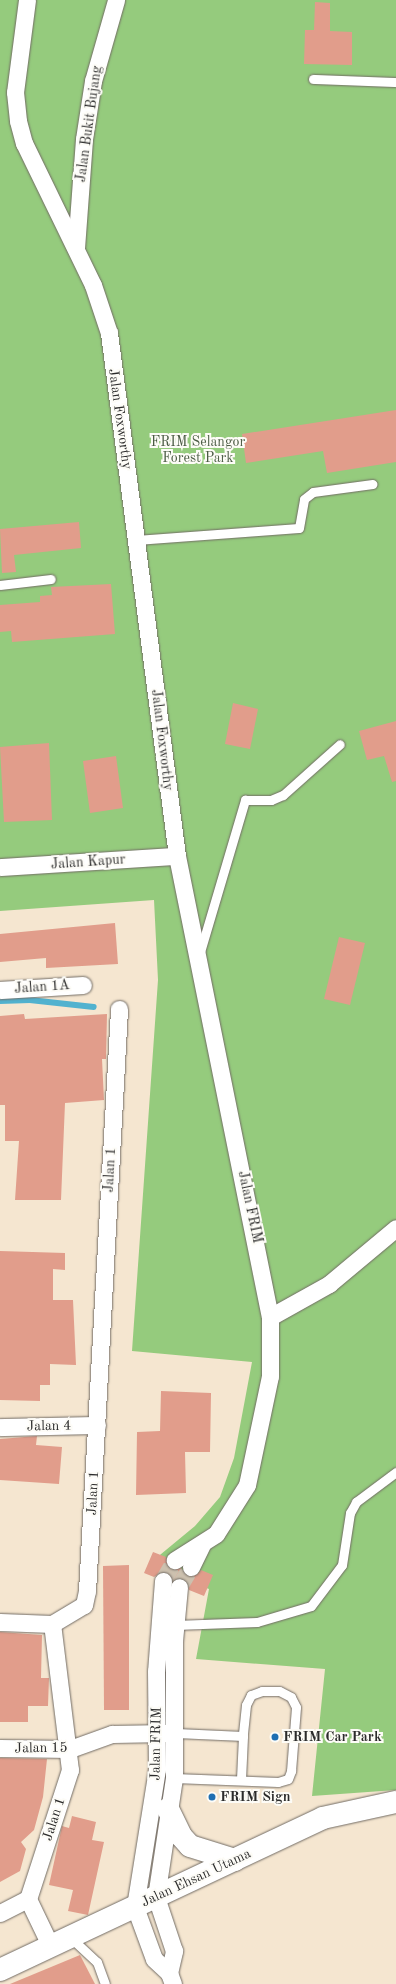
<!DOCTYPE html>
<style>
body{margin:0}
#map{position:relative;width:396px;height:1984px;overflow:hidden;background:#f5e6d0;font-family:"Old Standard TT",serif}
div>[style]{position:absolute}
.green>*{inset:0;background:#95cb7d}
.stream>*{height:5.5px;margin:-2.75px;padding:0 2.75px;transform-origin:2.75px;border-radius:2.75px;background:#51b2cf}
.building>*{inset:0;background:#e19d8b}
.minor-tunnel>*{height:17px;margin-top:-8.5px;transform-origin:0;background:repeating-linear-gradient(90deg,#cdc1af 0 17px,transparent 0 25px)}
.roads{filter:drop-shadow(0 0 1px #726c65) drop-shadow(0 0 1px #726c65)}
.service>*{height:9px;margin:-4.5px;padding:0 4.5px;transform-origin:4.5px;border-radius:4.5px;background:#fff}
.minor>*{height:17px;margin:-8.5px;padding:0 8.5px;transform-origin:8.5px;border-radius:8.5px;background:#fff}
.tertiary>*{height:22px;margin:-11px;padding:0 11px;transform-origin:11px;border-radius:11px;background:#fff}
.dots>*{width:11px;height:11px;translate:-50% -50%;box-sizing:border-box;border:2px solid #fdfcf7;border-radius:50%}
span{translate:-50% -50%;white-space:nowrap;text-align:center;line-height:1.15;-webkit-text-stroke:4px #fdfcf7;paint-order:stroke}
.street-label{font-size:14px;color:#2b2b2b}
.park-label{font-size:14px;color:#4b5b44}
.poi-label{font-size:14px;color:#2b2b2b;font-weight:700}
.left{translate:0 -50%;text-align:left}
</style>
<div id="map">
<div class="green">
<i style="clip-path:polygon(0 0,396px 0,396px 1790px,312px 1796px,325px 1669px,196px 1659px,209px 1589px,149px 1564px,195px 1526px,220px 1497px,234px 1458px,252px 1362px,132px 1351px,158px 980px,154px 900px,0 911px)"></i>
</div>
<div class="stream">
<i style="left:0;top:1001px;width:30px;rotate:-2deg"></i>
<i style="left:30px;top:1000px;width:64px;rotate:6.2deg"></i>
</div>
<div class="building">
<i style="clip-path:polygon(315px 2px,330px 3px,330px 31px,352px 32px,352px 65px,304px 64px,305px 30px,314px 30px)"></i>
<i style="clip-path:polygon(396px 410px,396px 462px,327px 473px,323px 451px,246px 463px,242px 434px)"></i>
<i style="clip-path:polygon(79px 522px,81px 548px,14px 555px,16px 572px,2px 573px,0 529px)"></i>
<i style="clip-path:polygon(111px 584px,115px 634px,12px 642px,11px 631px,0 632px,0 605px,40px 602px,40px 596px,52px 595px,51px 587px)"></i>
<i style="clip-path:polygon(233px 703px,258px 709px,250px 749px,225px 744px)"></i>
<i style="clip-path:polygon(396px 721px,396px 781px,392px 782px,384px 756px,367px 760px,359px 731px)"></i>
<i style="clip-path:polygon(49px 743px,52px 820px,4px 822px,0 747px)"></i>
<i style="clip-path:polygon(116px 756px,123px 808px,90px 813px,83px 761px)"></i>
<i style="clip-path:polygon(115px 923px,118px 964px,46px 968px,46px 958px,0 962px,0 934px)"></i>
<i style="clip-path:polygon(339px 937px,365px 943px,350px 1005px,324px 999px)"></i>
<i style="clip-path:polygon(24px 1014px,25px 1019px,107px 1014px,106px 1059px,102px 1059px,104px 1100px,65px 1103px,61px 1200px,15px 1200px,19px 1141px,5px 1141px,5px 1105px,0 1105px,0 1016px)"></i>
<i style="clip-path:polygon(0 1251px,65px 1253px,65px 1270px,53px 1269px,53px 1300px,73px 1300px,76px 1365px,50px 1364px,50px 1385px,40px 1385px,40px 1401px,0 1400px)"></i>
<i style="clip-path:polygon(161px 1391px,211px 1393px,210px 1452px,185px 1452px,186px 1493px,136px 1495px,137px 1432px,160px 1431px)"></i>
<i style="clip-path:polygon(37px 1436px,36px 1445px,62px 1447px,59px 1484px,0 1480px,0 1439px)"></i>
<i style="clip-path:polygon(153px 1552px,166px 1557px,170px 1569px,181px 1568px,187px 1576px,196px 1575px,201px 1570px,213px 1575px,204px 1596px,189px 1590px,184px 1579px,173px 1580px,164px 1571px,154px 1577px,144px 1573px)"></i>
<i style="clip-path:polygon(129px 1565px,129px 1710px,104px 1710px,103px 1566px)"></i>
<i style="clip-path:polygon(0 1632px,42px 1635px,41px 1678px,49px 1678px,48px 1706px,28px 1706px,28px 1722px,0 1722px)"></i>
<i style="clip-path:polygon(0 1758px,47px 1759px,43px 1797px,34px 1830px,21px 1842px,26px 1849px,20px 1871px,0 1882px)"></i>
<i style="clip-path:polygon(72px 1816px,96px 1822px,92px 1840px,104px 1842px,88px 1915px,68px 1911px,73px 1890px,49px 1885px,62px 1826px,69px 1828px)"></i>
<i style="clip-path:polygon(80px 1955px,95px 1984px,10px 1984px)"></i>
</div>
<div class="minor-tunnel">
<i style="left:163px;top:1581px;width:24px;rotate:-60deg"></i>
<i style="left:179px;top:1587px;width:23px;rotate:-59deg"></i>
</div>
<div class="roads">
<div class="service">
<i style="left:313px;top:79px;width:83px;rotate:2.1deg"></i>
<i style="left:136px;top:540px;width:163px;rotate:-4.2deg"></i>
<i style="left:299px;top:528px;width:29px;rotate:-80deg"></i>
<i style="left:304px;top:499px;width:11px;rotate:-38deg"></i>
<i style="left:313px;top:492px;width:60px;rotate:-7.7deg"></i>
<i style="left:0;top:585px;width:51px;rotate:-6.7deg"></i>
<i style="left:200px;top:952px;width:159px;rotate:-73.5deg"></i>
<i style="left:245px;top:800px;width:26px"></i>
<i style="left:271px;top:800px;width:13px;rotate:-23deg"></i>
<i style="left:283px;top:795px;width:76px;rotate:-41.8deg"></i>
<i style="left:175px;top:1625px;width:82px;rotate:-2.1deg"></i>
<i style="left:257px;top:1622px;width:56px;rotate:-16.5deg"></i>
<i style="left:311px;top:1606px;width:51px;rotate:-52.9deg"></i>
<i style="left:342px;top:1565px;width:53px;rotate:-81.3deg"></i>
<i style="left:350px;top:1513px;width:13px;rotate:-61deg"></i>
<i style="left:356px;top:1502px;width:50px;rotate:-36.9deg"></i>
<i style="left:174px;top:1778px;width:104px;rotate:2.2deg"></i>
<i style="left:278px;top:1782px;width:10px;rotate:-17deg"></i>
<i style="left:288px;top:1779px;width:9px;rotate:-69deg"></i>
<i style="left:291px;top:1771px;width:64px;rotate:-85.5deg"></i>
<i style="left:296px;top:1707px;width:11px;rotate:-117deg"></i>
<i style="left:291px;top:1697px;width:13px;rotate:-153deg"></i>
<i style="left:279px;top:1691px;width:17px;rotate:180deg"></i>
<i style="left:262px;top:1691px;width:12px;rotate:160deg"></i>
<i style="left:251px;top:1695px;width:11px;rotate:117deg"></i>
<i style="left:246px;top:1705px;width:31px;rotate:96deg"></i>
<i style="left:243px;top:1736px;width:67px;rotate:-177.4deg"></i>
<i style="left:241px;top:1779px;width:43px;rotate:-87.3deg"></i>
<i style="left:70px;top:1937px;width:37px;rotate:43deg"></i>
<i style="left:97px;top:1962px;width:23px;rotate:70deg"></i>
</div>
<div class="minor">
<i style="left:27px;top:0;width:93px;rotate:97.4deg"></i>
<i style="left:15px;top:92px;width:29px;rotate:84deg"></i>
<i style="left:18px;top:121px;width:23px;rotate:75deg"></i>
<i style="left:24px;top:143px;width:158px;rotate:64.1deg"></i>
<i style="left:93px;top:285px;width:51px;rotate:71.6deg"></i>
<i style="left:109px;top:333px;width:527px;rotate:82.59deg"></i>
<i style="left:177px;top:856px;width:470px;rotate:78.6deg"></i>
<i style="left:270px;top:1317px;width:59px;rotate:90deg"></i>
<i style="left:270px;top:1376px;width:111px;rotate:101.9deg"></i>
<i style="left:247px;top:1485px;width:58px;rotate:122.3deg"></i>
<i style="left:216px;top:1534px;width:49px;rotate:147.6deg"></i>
<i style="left:76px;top:248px;width:109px;rotate:-85.8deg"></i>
<i style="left:84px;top:139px;width:59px;rotate:-81.2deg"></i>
<i style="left:93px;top:81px;width:84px;rotate:-74.1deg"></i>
<i style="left:0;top:867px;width:177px;rotate:-3.6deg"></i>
<i style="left:0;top:990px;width:83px;rotate:-3.4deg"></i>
<i style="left:270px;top:1317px;width:68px;rotate:-29.2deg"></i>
<i style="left:329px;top:1284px;width:87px;rotate:-39.9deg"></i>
<i style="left:0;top:1427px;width:97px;rotate:-1.2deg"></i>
<i style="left:191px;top:1567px;width:25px;rotate:-64deg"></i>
<i style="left:163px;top:1581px;width:90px;rotate:94.4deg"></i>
<i style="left:156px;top:1671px;width:98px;rotate:89.4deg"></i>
<i style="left:157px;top:1769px;width:140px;rotate:99.1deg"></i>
<i style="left:135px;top:1907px;width:55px;rotate:69.9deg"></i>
<i style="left:154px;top:1959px;width:21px;rotate:43deg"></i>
<i style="left:169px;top:1973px;width:12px;rotate:70deg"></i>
<i style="left:0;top:1622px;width:52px;rotate:2.2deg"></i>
<i style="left:52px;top:1624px;width:37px;rotate:-31deg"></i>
<i style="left:84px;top:1605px;width:14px;rotate:-78deg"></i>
<i style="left:87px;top:1591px;width:583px;rotate:-86.85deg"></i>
<i style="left:0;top:1748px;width:70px;rotate:0.8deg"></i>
<i style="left:70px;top:1749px;width:45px;rotate:-19.7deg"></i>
<i style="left:112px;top:1734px;width:55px;rotate:-1deg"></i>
<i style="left:0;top:1913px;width:31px;rotate:-27deg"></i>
<i style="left:51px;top:1947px;width:53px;rotate:-115.6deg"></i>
<i style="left:28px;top:1899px;width:136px;rotate:-72deg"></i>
<i style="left:70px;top:1770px;width:147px;rotate:-97deg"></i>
<i style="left:169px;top:1973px;width:23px;rotate:-77deg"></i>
<i style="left:174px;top:1951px;width:57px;rotate:-108.4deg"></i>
<i style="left:156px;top:1897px;width:120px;rotate:-81.4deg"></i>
<i style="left:174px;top:1778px;width:137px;rotate:-90deg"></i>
<i style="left:174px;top:1641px;width:54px;rotate:-84.7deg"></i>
</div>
<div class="tertiary">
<i style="left:168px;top:1809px;width:30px;rotate:64deg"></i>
<i style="left:181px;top:1836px;width:13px;rotate:48deg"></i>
<i style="left:190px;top:1846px;width:47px;rotate:17.3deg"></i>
<i style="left:0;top:1970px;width:357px;rotate:-25.2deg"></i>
<i style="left:323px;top:1818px;width:75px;rotate:-12.4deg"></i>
</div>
</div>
<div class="dots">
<i style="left:275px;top:1737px;background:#1f6fb2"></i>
<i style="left:212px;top:1797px;background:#1f6fb2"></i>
</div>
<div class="street-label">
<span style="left:89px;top:124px;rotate:-82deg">Jalan Bukit Bujang</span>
<span style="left:120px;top:419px;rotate:82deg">Jalan Foxworthy</span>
<span style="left:162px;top:740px;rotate:83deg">Jalan Foxworthy</span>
<span style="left:88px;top:862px;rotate:-4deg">Jalan Kapur</span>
<span style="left:42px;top:987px;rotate:-4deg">Jalan 1A</span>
<span style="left:110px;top:1170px;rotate:-87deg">Jalan 1</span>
<span style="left:250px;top:1207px;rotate:78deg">Jalan FRIM</span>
<span style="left:49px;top:1426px;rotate:-1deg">Jalan 4</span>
<span style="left:93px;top:1493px;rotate:-87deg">Jalan 1</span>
<span style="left:156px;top:1744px;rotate:-89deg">Jalan FRIM</span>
<span style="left:41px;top:1748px;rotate:-1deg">Jalan 15</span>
<span style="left:54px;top:1819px;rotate:-72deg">Jalan 1</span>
<span style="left:196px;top:1878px;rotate:-25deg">Jalan Ehsan Utama</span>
</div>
<div class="park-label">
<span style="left:198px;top:450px">FRIM Selangor<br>Forest Park</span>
</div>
<div class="poi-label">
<span class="left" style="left:283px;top:1737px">FRIM Car Park</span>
<span class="left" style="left:220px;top:1797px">FRIM Sign</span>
</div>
</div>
